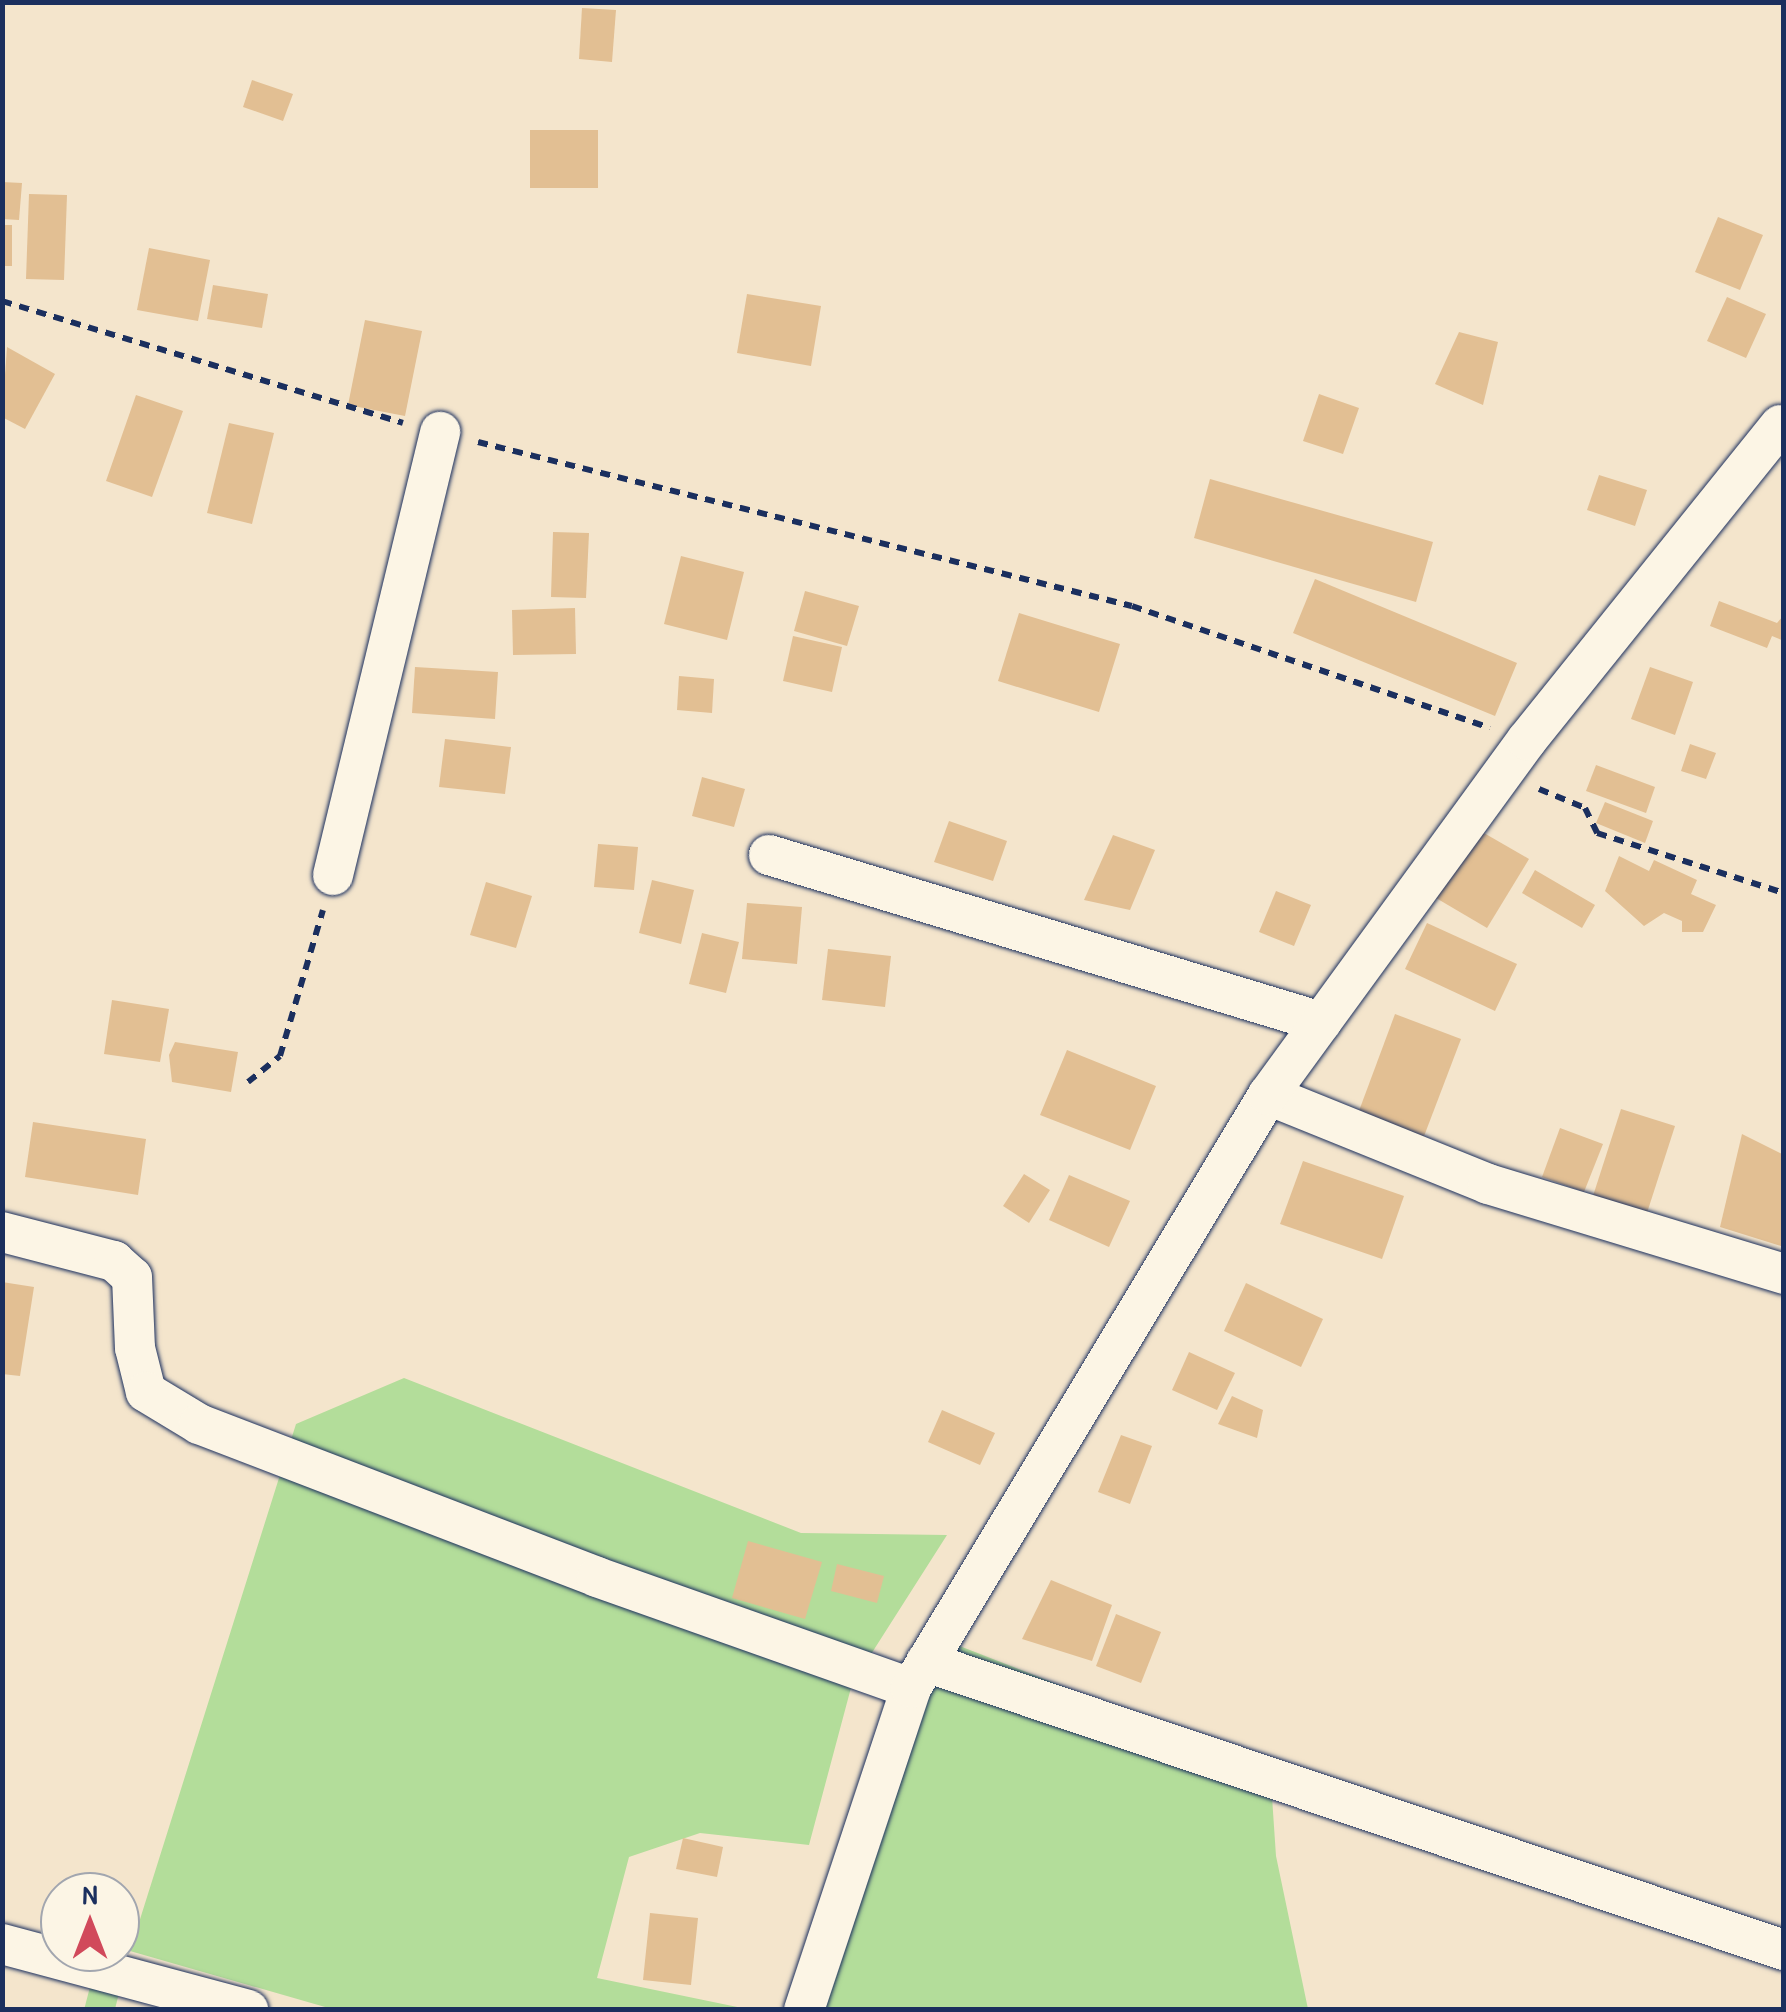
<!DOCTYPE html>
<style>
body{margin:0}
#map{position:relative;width:1786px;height:2012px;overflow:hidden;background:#f4e5cc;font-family:"Patrick Hand",sans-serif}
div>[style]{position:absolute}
.green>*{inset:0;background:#b3dd9a}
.building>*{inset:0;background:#e2bf93}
.path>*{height:6px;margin-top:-3px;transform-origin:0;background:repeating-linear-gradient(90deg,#1b2f5e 0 10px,transparent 0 18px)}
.roads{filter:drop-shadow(0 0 2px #1b2f5e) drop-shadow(0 0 2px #1b2f5e)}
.minor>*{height:40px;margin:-20px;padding:0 20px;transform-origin:20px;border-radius:20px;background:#fcf5e5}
span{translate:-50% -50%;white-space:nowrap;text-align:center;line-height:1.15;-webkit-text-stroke:8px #fcf5e5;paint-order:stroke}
.frame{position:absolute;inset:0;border:5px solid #1b2f5e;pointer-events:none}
.north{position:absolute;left:40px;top:1872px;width:100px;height:100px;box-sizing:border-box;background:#fcf5e5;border:2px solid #a2a6af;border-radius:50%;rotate:0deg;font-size:28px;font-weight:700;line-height:40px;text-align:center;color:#1b2f5e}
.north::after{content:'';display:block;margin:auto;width:35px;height:45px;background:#d1495b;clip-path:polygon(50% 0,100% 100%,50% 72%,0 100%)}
</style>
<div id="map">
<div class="green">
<i style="clip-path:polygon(404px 1378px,801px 1533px,947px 1535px,852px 1684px,809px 1845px,700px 1833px,629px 1857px,597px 1978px,747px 2009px,332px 2009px,130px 1951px,296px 1424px)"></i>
<i style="clip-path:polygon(939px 1638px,1270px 1767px,1276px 1856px,1308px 2009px,816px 2010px)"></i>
<i style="clip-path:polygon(91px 1983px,119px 1993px,115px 2009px,84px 2010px)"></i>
</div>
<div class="building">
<i style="clip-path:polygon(582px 8px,616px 10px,612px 62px,579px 59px)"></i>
<i style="clip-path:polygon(252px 80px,293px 94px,283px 121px,243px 107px)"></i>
<i style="clip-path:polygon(530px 130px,598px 130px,598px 188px,530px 188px)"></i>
<i style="clip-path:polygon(2px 182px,22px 183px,19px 220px,2px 219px)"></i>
<i style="clip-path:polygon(29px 194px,67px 195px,64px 280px,26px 279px)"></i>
<i style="clip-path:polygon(1718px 217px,1763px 235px,1740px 290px,1695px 272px)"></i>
<i style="clip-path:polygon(2px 225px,12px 225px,12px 266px,2px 266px)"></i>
<i style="clip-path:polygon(149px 248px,210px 260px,198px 321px,137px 310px)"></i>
<i style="clip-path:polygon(213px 285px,268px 294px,262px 328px,207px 319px)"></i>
<i style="clip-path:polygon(747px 294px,821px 306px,811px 366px,737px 353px)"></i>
<i style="clip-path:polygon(1727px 297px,1766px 314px,1746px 358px,1707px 341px)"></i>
<i style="clip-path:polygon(365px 320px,422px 331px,405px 416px,348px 405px)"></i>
<i style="clip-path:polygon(1459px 332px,1498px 342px,1483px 405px,1435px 384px)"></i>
<i style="clip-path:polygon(7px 347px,55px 374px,25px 429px,2px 417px)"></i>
<i style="clip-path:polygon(1319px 394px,1359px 408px,1343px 454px,1303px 441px)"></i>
<i style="clip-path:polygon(136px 395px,183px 411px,152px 497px,106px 481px)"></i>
<i style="clip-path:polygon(229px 423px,274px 433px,252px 524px,207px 513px)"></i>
<i style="clip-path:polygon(1599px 475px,1647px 490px,1635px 526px,1587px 510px)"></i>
<i style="clip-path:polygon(1210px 479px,1433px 542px,1416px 602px,1194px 538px)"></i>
<i style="clip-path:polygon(553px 532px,589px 533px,586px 598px,551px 597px)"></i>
<i style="clip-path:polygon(681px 556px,744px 572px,727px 640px,664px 624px)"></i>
<i style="clip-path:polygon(1315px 579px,1517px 663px,1495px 716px,1293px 633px)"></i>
<i style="clip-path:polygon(805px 591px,859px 606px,847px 646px,794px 631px)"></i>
<i style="clip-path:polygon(1719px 601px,1777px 623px,1784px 615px,1784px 641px,1772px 636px,1767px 648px,1710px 626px)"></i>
<i style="clip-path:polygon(575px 608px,576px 654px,513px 655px,512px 610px)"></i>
<i style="clip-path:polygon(1019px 613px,1120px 644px,1099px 712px,998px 681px)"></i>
<i style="clip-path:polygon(793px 636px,842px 647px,832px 692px,783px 681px)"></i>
<i style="clip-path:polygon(415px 667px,498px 672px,495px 719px,412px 713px)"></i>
<i style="clip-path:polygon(1650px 667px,1693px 682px,1675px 735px,1631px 719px)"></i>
<i style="clip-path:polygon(679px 676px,714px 679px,712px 713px,677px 710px)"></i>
<i style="clip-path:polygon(445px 739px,511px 747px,505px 794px,439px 787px)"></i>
<i style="clip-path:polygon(1690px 744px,1716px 753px,1706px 779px,1681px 771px)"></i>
<i style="clip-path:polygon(1596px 765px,1655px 787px,1646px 813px,1586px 791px)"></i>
<i style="clip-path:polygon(702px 777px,745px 789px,734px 827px,692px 816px)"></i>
<i style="clip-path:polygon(1605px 802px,1653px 821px,1645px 843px,1596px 823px)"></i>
<i style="clip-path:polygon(949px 821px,1007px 841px,993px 881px,934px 862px)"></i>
<i style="clip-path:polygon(1477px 829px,1529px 859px,1487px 928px,1436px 898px)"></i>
<i style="clip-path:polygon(1113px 835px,1155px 850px,1130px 910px,1084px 900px)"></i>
<i style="clip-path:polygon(598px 844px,638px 847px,634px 890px,594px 887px)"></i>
<i style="clip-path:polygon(1619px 856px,1649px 871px,1654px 860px,1697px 880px,1691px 894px,1716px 905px,1703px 932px,1682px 932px,1682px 921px,1664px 913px,1644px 926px,1605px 891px)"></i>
<i style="clip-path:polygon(1535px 870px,1595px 905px,1582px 928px,1522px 893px)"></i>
<i style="clip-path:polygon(652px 880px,694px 890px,681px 944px,639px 933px)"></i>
<i style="clip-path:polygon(486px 882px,532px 896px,516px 948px,470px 935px)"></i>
<i style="clip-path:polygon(1276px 891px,1311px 905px,1294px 946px,1259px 932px)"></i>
<i style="clip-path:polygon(747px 903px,802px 907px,797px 964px,742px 959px)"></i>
<i style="clip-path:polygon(1427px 923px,1517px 964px,1495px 1011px,1405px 969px)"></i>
<i style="clip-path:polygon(702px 933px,739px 942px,726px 993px,689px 984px)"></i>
<i style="clip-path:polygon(828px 949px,891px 956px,885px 1007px,822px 1000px)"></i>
<i style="clip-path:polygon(112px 1000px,169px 1009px,160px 1062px,104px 1054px)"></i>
<i style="clip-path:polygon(1395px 1014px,1461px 1039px,1418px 1152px,1353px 1127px)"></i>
<i style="clip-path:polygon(175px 1042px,238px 1052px,231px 1092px,172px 1082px,169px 1055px)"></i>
<i style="clip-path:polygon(1067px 1050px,1156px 1086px,1130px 1150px,1040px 1115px)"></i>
<i style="clip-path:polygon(1621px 1109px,1675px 1126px,1646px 1216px,1592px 1199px)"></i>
<i style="clip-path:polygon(33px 1122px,146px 1139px,138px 1195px,25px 1177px)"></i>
<i style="clip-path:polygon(1560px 1128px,1603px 1144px,1584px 1192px,1542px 1177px)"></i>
<i style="clip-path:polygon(1742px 1134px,1784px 1155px,1781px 1246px,1720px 1227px)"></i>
<i style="clip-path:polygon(1303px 1161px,1404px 1196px,1382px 1259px,1280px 1224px)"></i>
<i style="clip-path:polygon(1024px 1174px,1050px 1190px,1029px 1223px,1003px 1206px)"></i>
<i style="clip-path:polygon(1069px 1175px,1130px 1201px,1109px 1247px,1049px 1220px)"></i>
<i style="clip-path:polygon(2px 1282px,34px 1287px,20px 1376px,2px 1374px)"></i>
<i style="clip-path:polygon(1246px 1283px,1323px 1319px,1301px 1367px,1224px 1331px)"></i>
<i style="clip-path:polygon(1189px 1352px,1235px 1373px,1217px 1410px,1172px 1390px)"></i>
<i style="clip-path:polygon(1232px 1396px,1263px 1410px,1257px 1438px,1218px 1424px)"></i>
<i style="clip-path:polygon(942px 1410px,995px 1433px,980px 1465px,928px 1442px)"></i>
<i style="clip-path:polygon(1121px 1435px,1152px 1446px,1130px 1504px,1098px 1492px)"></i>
<i style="clip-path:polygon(748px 1541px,822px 1562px,805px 1619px,732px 1598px)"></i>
<i style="clip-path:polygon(837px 1564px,884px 1576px,877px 1603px,831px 1591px)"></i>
<i style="clip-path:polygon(1051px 1580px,1112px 1605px,1092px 1661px,1022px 1639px)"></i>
<i style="clip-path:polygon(1116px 1614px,1161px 1632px,1141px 1683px,1096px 1666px)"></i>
<i style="clip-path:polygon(683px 1838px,723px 1847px,717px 1877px,676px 1869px)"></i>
<i style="clip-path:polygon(650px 1913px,698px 1918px,691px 1985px,643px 1980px)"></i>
</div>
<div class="path">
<i style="left:2px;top:301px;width:419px;rotate:16.9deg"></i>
<i style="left:478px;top:442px;width:674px;rotate:14.08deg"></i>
<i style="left:1132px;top:606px;width:378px;rotate:18.8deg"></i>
<i style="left:1539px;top:789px;width:50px;rotate:22.4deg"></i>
<i style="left:1585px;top:808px;width:28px;rotate:64deg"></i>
<i style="left:1597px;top:833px;width:196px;rotate:17.8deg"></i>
<i style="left:248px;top:1082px;width:41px;rotate:-39.1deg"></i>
<i style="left:280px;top:1056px;width:152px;rotate:-73.6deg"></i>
</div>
<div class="roads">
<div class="minor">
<i style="left:769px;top:855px;width:577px;rotate:16.83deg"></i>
<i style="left:333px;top:875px;width:456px;rotate:-76.4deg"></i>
<i style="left:1268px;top:1095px;width:237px;rotate:22deg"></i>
<i style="left:1488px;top:1184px;width:309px;rotate:16.9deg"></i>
<i style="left:2px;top:1232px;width:116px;rotate:14.5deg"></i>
<i style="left:114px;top:1261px;width:24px;rotate:42deg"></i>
<i style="left:132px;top:1277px;width:71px;rotate:87.6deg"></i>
<i style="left:135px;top:1348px;width:45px;rotate:76deg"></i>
<i style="left:146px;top:1392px;width:62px;rotate:31.1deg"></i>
<i style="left:199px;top:1424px;width:426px;rotate:21deg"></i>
<i style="left:597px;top:1577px;width:333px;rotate:19.5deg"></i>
<i style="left:926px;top:1662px;width:905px;rotate:18.56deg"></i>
<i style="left:2px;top:1944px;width:255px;rotate:15deg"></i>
<i style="left:804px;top:2010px;width:339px;rotate:-71.6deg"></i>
<i style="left:911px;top:1688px;width:692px;rotate:-58.95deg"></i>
<i style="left:1268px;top:1095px;width:439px;rotate:-53.9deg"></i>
<i style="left:1527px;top:740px;width:404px;rotate:-51.2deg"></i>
</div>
</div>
<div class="frame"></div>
<div class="north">N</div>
</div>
